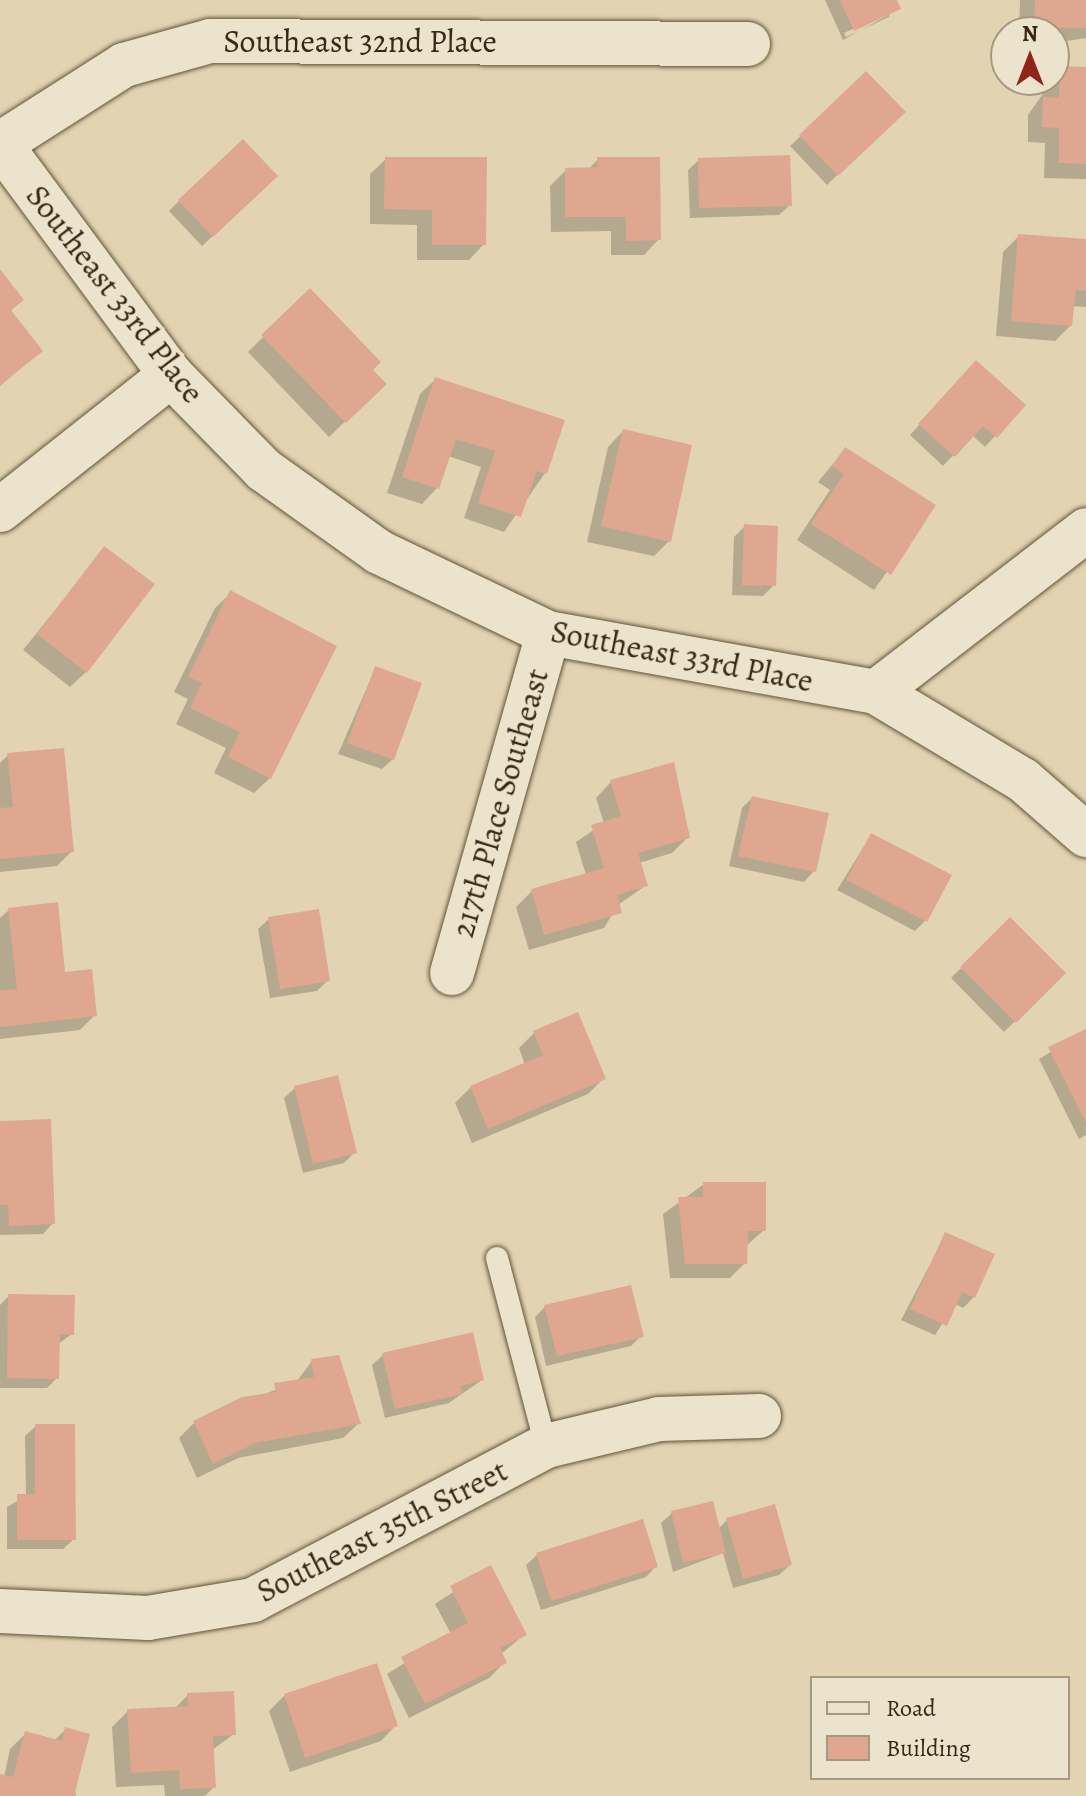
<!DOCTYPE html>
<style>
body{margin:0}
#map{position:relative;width:1086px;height:1796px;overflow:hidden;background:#e2d4b2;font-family:Alegreya,serif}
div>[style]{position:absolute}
.shadow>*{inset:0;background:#0003}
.building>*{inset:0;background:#e0a790}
.roads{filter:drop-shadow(0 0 2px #645439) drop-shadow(0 0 2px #645439)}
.lane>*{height:22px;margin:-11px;padding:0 11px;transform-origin:11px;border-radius:11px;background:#ece3cd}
.street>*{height:44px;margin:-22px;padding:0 22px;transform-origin:22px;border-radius:22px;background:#ece3cd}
span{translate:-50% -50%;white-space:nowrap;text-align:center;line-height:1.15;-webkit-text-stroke:7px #ece3cd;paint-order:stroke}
.street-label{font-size:32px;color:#3a2911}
.legend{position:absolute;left:810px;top:1676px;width:260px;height:104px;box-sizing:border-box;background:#ece3cd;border:2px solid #a59982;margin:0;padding:10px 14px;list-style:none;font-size:24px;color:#3a2911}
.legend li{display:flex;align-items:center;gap:16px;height:40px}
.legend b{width:40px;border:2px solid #a59982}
.north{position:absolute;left:990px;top:16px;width:80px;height:80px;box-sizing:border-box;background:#ece3cd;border:2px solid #a59982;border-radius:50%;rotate:0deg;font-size:22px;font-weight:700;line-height:32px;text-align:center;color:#3a2911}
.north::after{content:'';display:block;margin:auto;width:28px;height:36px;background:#8f2418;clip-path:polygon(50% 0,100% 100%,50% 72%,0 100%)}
</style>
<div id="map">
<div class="shadow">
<i style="clip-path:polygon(evenodd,825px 0,895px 0,899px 9px,843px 40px,825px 0,889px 13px,889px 17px,846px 37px,844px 33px,889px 13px)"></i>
<i style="clip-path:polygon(1020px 0,1086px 0,1086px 38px,1054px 43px,1054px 32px,1019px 32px)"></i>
<i style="clip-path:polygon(1061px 68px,1086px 69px,1086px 179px,1044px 178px,1045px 143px,1028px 142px,1028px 115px)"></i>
<i style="clip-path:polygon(866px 74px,903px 112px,827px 185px,790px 146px)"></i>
<i style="clip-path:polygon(386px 159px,484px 244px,469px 260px,417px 260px,417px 225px,370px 224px,370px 174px)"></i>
<i style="clip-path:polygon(598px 159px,659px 239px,644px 255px,611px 255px,611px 231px,551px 232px,550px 186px,566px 170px,588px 170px)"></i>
<i style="clip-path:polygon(699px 160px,790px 205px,779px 215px,690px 218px,688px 170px)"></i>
<i style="clip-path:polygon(265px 187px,202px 246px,169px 211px,179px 201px)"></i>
<i style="clip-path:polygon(1019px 236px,1086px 241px,1086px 307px,1072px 306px,1071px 325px,1055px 341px,996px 336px,1003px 252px)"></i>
<i style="clip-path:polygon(0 272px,21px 300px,10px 312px,41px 351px,0 386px)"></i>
<i style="clip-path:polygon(310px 291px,384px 384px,329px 437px,248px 352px)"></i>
<i style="clip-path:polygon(966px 373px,1023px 405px,985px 447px,972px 435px,943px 466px,910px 435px)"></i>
<i style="clip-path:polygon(436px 379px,545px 473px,504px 532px,464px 518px,481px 467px,448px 456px,437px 488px,422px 504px,387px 493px,420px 394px)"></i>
<i style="clip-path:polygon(623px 431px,669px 541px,654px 556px,587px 542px,608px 447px)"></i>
<i style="clip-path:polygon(845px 449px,934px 506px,874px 590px,797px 540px,830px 490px,818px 482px)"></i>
<i style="clip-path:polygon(745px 526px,774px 585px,763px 596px,732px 595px,734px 537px)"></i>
<i style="clip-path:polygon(104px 549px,86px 672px,70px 687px,23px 650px)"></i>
<i style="clip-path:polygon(231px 593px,270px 778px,254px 793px,214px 773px,226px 748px,176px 724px,188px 699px,174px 692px,215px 608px)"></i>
<i style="clip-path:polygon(375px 669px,393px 759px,382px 769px,338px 754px)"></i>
<i style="clip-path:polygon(8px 755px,72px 851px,57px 866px,0 872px,0 763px)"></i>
<i style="clip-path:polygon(611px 782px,688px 837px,672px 853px,639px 863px,645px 886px,618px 905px,604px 928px,529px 950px,516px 907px,532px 891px,586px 875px,576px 842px,604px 823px,596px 798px)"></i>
<i style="clip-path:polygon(752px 798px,814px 871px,804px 882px,729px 866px,742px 808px)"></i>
<i style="clip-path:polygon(871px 835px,925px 921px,915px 931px,837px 890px)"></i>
<i style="clip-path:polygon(9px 910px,95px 1015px,80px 1030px,0 1039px,0 918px)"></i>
<i style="clip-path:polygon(269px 919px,328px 980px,317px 991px,270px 998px,258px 929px)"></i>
<i style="clip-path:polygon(1010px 920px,1064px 973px,1004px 1032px,951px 978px)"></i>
<i style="clip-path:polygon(1086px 1031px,1086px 1135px,1079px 1139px,1039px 1059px)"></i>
<i style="clip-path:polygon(534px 1033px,604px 1078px,588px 1094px,472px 1143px,455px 1103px,471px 1087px,525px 1065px,519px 1048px)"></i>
<i style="clip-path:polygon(295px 1088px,355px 1152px,344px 1163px,303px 1173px,284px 1098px)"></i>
<i style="clip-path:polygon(0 1123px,53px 1223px,43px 1234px,0 1235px)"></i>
<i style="clip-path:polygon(704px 1184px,764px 1230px,746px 1246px,745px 1263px,730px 1278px,670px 1278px,663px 1214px)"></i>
<i style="clip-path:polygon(946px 1234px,974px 1297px,963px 1308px,955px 1304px,935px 1335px,901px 1320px)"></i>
<i style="clip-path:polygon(9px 1296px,72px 1334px,58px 1344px,57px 1378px,47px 1388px,0 1388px,0 1305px)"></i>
<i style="clip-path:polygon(545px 1307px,641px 1336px,631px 1346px,546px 1366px,535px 1317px)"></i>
<i style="clip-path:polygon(383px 1355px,482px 1380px,449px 1403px,385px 1418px,372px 1365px)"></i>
<i style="clip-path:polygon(312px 1361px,359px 1423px,343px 1438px,238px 1458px,197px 1478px,179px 1438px,194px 1423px,297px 1381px)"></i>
<i style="clip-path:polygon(36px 1426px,74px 1539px,63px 1549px,7px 1549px,7px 1507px,26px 1496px,25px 1436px)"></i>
<i style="clip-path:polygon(672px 1513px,718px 1529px,727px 1520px,790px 1565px,779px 1575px,733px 1588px,723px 1553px,673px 1572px,661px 1523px)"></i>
<i style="clip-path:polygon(537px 1555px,656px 1566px,646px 1577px,541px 1610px,526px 1565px)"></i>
<i style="clip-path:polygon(490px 1568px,524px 1635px,501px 1654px,505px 1662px,489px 1678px,409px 1718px,387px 1674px,451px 1634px,435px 1604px)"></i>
<i style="clip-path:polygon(188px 1695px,234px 1734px,212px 1750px,214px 1787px,205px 1796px,165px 1796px,164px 1785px,116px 1787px,112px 1727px,128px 1711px,175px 1708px)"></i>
<i style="clip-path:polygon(285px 1695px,396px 1725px,381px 1741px,290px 1772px,269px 1711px)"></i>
<i style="clip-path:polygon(66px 1729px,76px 1796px,0 1796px,10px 1749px,25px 1734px,54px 1741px)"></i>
</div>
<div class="building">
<i style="clip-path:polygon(840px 0,897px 0,901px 9px,854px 31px)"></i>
<i style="clip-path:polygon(1035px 0,1086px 0,1086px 28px,1034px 27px)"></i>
<i style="clip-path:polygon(1060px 66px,1086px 67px,1086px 164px,1059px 163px,1059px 128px,1042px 127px,1043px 97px,1059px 98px)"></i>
<i style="clip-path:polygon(866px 71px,906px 112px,838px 176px,799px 135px)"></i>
<i style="clip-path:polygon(243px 139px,278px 176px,213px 237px,178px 200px)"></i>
<i style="clip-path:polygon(790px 155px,792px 206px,699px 208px,698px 158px)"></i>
<i style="clip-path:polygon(385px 157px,487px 157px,486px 245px,432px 245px,432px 210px,384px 209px)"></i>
<i style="clip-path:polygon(597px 157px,660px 157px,661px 240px,626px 241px,626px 217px,565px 217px,565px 168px,597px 167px)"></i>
<i style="clip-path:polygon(1018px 234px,1086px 239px,1086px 291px,1076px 290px,1072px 326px,1011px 321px)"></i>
<i style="clip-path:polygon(0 269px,24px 300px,11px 310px,43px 351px,0 385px)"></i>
<i style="clip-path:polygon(310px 288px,381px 362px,373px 370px,387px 384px,346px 423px,261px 335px)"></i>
<i style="clip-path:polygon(976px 360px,1026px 405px,997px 438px,983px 426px,955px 457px,918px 424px)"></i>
<i style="clip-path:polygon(435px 377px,565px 420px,547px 474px,537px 471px,521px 517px,478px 503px,495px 451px,456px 439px,439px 489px,402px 477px)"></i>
<i style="clip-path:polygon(623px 429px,692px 445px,671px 542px,601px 526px)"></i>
<i style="clip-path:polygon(845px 447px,936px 505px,891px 575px,811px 524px,844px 474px,832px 466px)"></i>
<i style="clip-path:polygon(744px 524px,778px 526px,776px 586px,742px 585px)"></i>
<i style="clip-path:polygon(104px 546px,155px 584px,87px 673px,37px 634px)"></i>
<i style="clip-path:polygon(230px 590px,337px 646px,271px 779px,228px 757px,240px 732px,190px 708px,202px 683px,188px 677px)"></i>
<i style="clip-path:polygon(375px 666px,422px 683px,394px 760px,347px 743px)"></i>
<i style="clip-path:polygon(64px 748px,74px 852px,0 859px,0 808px,13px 807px,7px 753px)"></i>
<i style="clip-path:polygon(674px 762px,690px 838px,638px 853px,648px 886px,617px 895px,622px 913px,544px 935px,531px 889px,604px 868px,591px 825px,621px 816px,610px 780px)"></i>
<i style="clip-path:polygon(752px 796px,829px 813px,816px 872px,738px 856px)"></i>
<i style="clip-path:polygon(871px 833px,952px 875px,927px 922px,846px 880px)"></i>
<i style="clip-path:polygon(58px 902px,65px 972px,92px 969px,97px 1016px,0 1027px,0 991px,17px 989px,8px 908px)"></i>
<i style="clip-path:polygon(319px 909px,330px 981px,280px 989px,268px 917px)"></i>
<i style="clip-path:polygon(1010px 917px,1066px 973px,1016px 1023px,960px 967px)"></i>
<i style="clip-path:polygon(578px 1012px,606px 1079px,488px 1129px,470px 1086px,543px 1055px,533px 1031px)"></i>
<i style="clip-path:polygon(1086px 1029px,1086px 1123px,1048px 1047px)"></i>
<i style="clip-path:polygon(338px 1075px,357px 1153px,313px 1164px,294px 1086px)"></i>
<i style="clip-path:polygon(51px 1119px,55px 1224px,9px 1226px,8px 1205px,0 1205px,0 1121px)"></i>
<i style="clip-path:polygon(703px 1182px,766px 1182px,766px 1231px,748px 1231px,747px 1264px,685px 1264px,678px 1197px,703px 1197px)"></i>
<i style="clip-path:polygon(945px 1232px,995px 1254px,975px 1298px,962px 1292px,947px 1326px,910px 1309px)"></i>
<i style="clip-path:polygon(631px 1285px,644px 1337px,557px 1356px,544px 1305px)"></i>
<i style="clip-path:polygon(8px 1294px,75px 1295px,74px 1335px,60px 1334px,59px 1379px,7px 1378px)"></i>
<i style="clip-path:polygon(473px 1332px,484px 1380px,460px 1386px,462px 1394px,395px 1409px,382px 1353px)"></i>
<i style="clip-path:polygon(339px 1355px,361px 1424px,255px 1443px,213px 1464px,193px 1421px,242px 1397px,276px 1392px,274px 1383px,314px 1377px,311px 1359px)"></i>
<i style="clip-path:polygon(35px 1424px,75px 1424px,76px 1540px,17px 1540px,17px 1494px,35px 1494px)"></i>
<i style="clip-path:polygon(713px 1501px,726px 1553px,683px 1563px,671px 1511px)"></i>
<i style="clip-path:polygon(775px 1504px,792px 1565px,743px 1579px,726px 1518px)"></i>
<i style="clip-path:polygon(643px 1519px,658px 1567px,551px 1601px,536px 1553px)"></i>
<i style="clip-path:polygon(491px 1565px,527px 1635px,500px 1648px,507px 1663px,425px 1704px,401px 1657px,468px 1623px,450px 1586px)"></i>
<i style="clip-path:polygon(377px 1663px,398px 1726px,305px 1758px,284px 1694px)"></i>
<i style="clip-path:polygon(234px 1691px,236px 1735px,213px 1736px,216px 1788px,180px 1789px,179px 1770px,131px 1773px,127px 1709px,188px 1706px,187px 1693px)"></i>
<i style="clip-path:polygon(65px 1727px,90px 1734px,74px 1796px,0 1796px,0 1774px,13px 1777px,25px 1731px,62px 1741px)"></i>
</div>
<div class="roads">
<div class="lane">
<i style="left:497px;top:1258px;width:194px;rotate:75.4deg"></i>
</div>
<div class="street">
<i style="left:0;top:144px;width:287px;rotate:53.5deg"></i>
<i style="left:171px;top:375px;width:133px;rotate:45.6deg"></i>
<i style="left:264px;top:470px;width:141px;rotate:35.5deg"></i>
<i style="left:379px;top:552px;width:187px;rotate:25.6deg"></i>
<i style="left:548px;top:633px;width:333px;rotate:10.2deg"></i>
<i style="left:876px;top:692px;width:171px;rotate:30.9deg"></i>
<i style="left:1023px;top:780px;width:84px;rotate:41.1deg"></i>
<i style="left:0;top:144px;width:147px;rotate:-32.5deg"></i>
<i style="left:124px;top:65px;width:89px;rotate:-15.6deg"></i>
<i style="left:210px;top:41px;width:538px;rotate:0.32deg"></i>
<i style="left:0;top:510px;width:218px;rotate:-38.3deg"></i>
<i style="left:876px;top:692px;width:265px;rotate:-37.6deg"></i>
<i style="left:452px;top:973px;width:353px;rotate:-74.2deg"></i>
<i style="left:0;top:1611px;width:148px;rotate:2.7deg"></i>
<i style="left:148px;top:1618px;width:107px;rotate:-9.7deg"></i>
<i style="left:253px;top:1600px;width:331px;rotate:-27.7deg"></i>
<i style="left:546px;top:1446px;width:116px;rotate:-13.4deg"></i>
<i style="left:659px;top:1419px;width:100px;rotate:-1.7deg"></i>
</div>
</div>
<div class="street-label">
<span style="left:360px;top:41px">Southeast 32nd Place</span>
<span style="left:115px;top:294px;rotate:52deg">Southeast 33rd Place</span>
<span style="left:682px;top:656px;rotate:11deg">Southeast 33rd Place</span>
<span style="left:500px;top:803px;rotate:-74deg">217th Place Southeast</span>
<span style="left:382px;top:1531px;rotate:-27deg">Southeast 35th Street</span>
</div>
<ul class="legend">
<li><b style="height:10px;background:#ece3cd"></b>Road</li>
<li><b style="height:22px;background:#e0a790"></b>Building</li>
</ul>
<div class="north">N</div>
</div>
